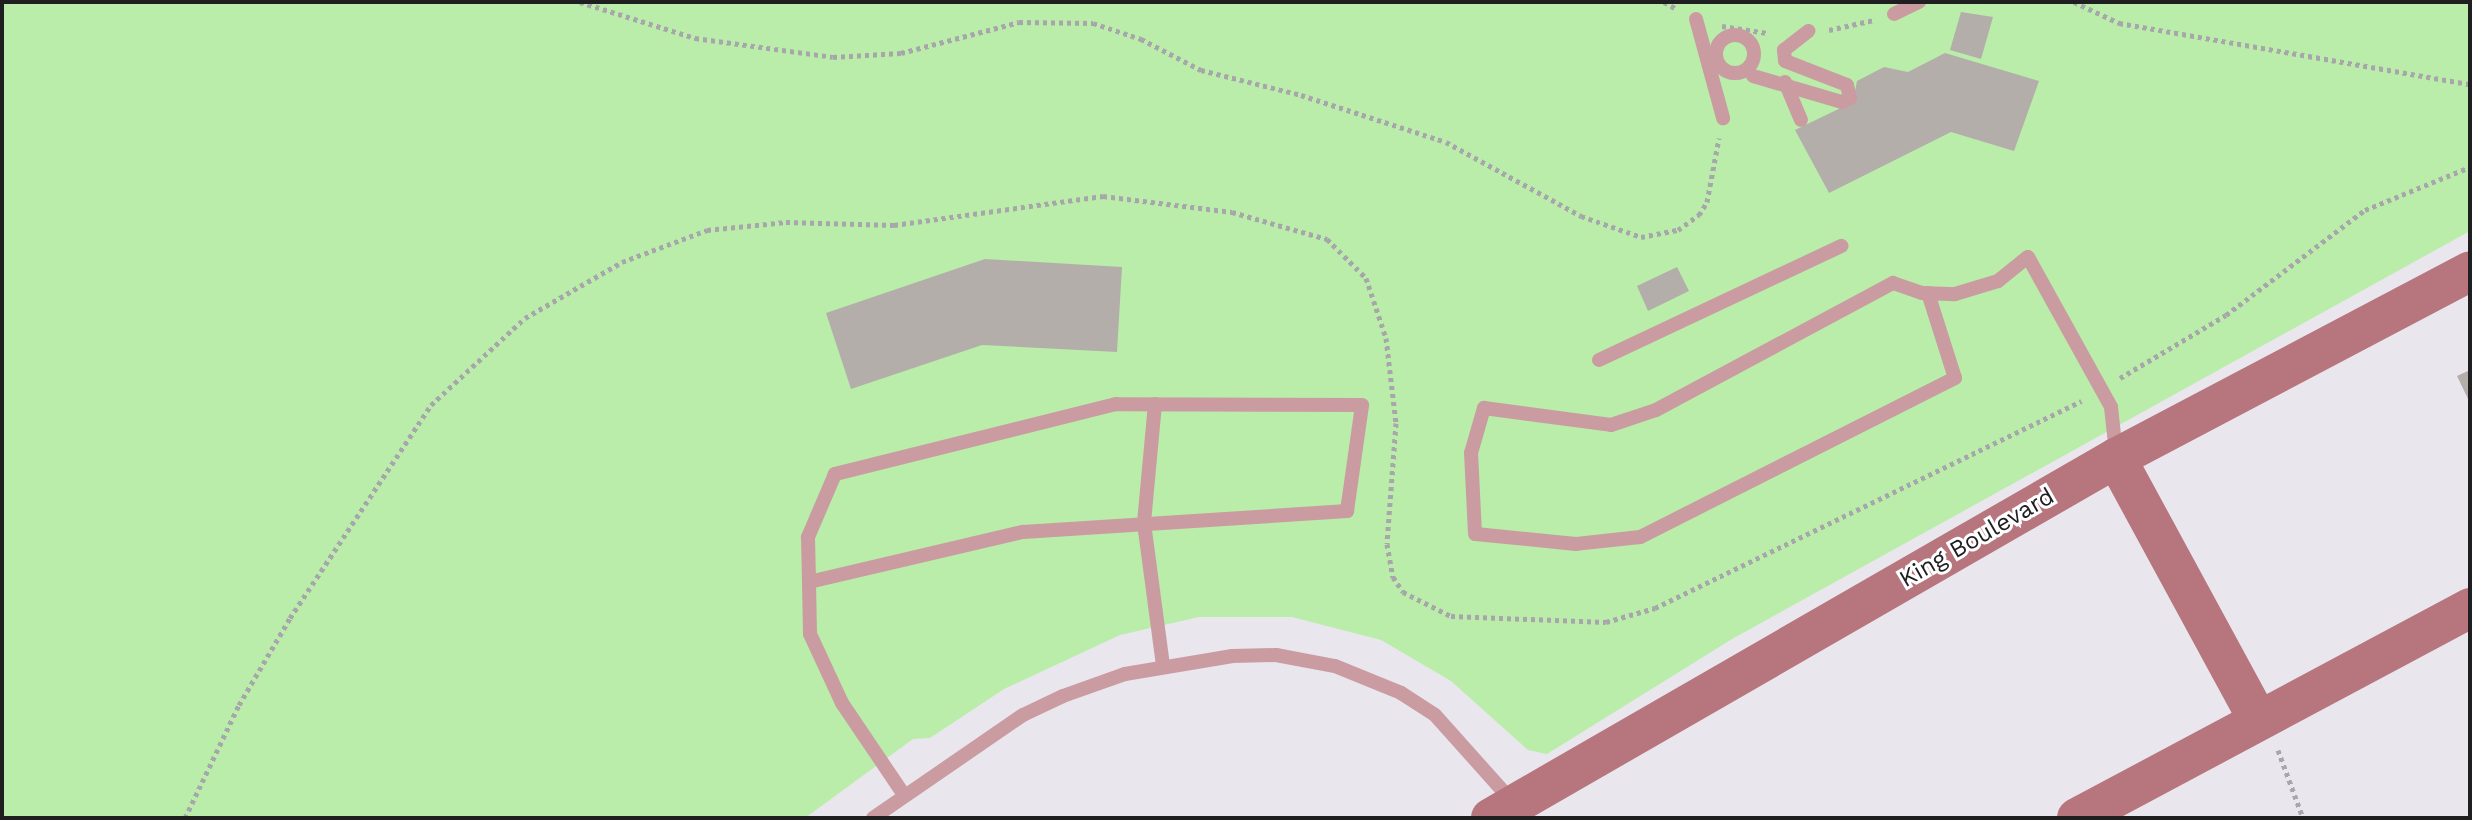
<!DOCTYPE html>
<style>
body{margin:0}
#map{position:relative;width:2472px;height:820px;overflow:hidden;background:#e9e7ed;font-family:"Work Sans",sans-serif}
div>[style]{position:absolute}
.green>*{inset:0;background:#baecaa}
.building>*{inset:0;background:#b4aeab}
.path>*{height:5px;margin-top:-2.5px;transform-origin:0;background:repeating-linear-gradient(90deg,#a7a6aa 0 4px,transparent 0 8px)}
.lane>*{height:14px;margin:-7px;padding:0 7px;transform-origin:7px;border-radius:7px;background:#ca9ca1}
.lane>.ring{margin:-7px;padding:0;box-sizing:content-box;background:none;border:14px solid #ca9ca1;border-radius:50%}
.secondary>*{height:40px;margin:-20px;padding:0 20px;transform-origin:20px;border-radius:20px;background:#b7767e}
span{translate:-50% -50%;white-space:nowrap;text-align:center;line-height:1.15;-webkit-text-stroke:6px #fff;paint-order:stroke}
.street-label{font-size:24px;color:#1f1e20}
.frame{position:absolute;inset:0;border:4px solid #1f1e20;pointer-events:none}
</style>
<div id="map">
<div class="green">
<i style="clip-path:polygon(2px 2px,2470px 2px,2470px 231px,1732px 639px,1547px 754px,1528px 750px,1451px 681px,1381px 640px,1292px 617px,1199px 617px,1120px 635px,1004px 689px,930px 738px,913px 739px,805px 818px,2px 818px)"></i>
</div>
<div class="building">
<i style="clip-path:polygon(1961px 12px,1993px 17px,1981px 59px,1950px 50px)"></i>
<i style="clip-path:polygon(1945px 53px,2039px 81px,2014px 151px,1951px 132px,1829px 193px,1795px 130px,1853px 102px,1857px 81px,1884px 67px,1908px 72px)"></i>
<i style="clip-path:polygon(985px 259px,1122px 267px,1117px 352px,982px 345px,851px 389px,826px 313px)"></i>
<i style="clip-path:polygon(1677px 267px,1689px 291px,1648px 311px,1637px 286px)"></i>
<i style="clip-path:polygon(2470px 370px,2470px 403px,2457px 376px)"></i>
</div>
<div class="path">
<i style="left:580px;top:2px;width:121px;rotate:17.4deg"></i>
<i style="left:695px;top:38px;width:139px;rotate:7.8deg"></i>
<i style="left:833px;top:57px;width:68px;rotate:-3.4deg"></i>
<i style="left:901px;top:53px;width:122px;rotate:-14.7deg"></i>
<i style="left:1019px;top:22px;width:74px;rotate:0.8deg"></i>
<i style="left:1093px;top:23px;width:51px;rotate:18.4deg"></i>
<i style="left:1141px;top:39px;width:68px;rotate:27.3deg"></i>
<i style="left:1201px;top:70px;width:103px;rotate:14deg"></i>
<i style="left:1301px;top:95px;width:152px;rotate:18deg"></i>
<i style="left:1446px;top:142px;width:154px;rotate:28.7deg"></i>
<i style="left:1581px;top:216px;width:64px;rotate:19.3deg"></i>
<i style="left:1641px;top:237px;width:38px;rotate:-11deg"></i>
<i style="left:1678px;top:230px;width:26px;rotate:-36deg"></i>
<i style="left:1699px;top:215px;width:15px;rotate:-58deg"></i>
<i style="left:1707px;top:202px;width:65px;rotate:-79.4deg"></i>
<i style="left:1664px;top:2px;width:13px;rotate:29deg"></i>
<i style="left:2074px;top:2px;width:50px;rotate:25deg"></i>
<i style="left:2119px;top:23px;width:356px;rotate:9.9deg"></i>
<i style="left:1722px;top:26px;width:46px;rotate:8.8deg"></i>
<i style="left:1829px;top:30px;width:46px;rotate:-12.5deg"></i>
<i style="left:2120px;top:378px;width:123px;rotate:-30.7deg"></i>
<i style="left:2226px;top:315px;width:174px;rotate:-37.1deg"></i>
<i style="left:2365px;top:210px;width:113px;rotate:-22.3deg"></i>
<i style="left:2278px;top:750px;width:72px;rotate:69.8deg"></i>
<i style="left:185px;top:818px;width:125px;rotate:-64.5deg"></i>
<i style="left:239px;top:705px;width:101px;rotate:-59.6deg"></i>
<i style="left:290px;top:618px;width:255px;rotate:-56.5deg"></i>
<i style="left:431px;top:405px;width:128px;rotate:-42.8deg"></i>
<i style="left:525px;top:318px;width:112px;rotate:-30deg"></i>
<i style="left:622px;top:262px;width:91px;rotate:-20.6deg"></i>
<i style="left:707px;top:230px;width:79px;rotate:-5.8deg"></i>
<i style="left:786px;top:222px;width:108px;rotate:1.6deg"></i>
<i style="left:894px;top:225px;width:211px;rotate:-7.9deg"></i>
<i style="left:1103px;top:196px;width:130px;rotate:7.1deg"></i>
<i style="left:1232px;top:212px;width:99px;rotate:15.9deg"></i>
<i style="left:1327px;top:239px;width:55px;rotate:45deg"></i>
<i style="left:1366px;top:278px;width:63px;rotate:71.6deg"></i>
<i style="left:1386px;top:338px;width:86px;rotate:83.3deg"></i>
<i style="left:1396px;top:423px;width:121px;rotate:94.3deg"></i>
<i style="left:1387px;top:544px;width:34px;rotate:80deg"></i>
<i style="left:1393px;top:577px;width:18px;rotate:56deg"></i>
<i style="left:1403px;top:592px;width:54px;rotate:26.6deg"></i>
<i style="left:1451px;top:616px;width:155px;rotate:2.2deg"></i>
<i style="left:1606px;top:622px;width:51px;rotate:-15.9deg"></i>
<i style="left:1655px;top:608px;width:474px;rotate:-25.9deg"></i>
</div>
<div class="lane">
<i style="left:1894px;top:14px;width:28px;rotate:-26deg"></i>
<i style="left:1696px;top:19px;width:103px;rotate:74.7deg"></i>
<i class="ring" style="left:1716px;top:35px;width:24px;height:24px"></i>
<i style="left:1753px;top:76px;width:93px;rotate:16.3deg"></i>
<i style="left:1842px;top:102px;width:9px;rotate:-27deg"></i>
<i style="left:1850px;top:98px;width:13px;rotate:-103deg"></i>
<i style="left:1847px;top:85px;width:66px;rotate:-158.8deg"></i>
<i style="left:1785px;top:61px;width:11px;rotate:-95deg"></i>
<i style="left:1784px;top:50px;width:31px;rotate:-38deg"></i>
<i style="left:1785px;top:82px;width:41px;rotate:67.2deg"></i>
<i style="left:1928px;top:293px;width:89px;rotate:72.4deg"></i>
<i style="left:1955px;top:378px;width:353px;rotate:153.2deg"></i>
<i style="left:1640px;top:537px;width:64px;rotate:173.8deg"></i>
<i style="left:1576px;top:544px;width:101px;rotate:-174.3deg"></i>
<i style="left:1475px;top:534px;width:81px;rotate:-92.8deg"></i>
<i style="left:1471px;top:453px;width:47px;rotate:-73.9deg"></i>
<i style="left:1484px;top:408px;width:128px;rotate:7.6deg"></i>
<i style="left:1611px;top:425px;width:47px;rotate:-18.4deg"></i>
<i style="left:1656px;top:410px;width:269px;rotate:-28.2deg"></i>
<i style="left:1893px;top:283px;width:31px;rotate:19deg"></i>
<i style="left:1922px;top:293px;width:33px;rotate:2deg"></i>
<i style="left:1955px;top:294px;width:45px;rotate:-16.8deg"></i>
<i style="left:1998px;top:281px;width:38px;rotate:-39deg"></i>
<i style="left:2028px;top:257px;width:171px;rotate:61deg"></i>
<i style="left:2111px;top:407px;width:46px;rotate:83.8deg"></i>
<i style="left:1599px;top:360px;width:268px;rotate:-25.2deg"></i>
<i style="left:1155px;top:404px;width:120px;rotate:95.3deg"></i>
<i style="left:1144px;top:523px;width:144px;rotate:82.4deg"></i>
<i style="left:809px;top:582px;width:220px;rotate:-13.2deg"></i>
<i style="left:1023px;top:532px;width:325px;rotate:-3.7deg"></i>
<i style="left:1347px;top:511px;width:107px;rotate:-81.9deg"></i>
<i style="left:1362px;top:405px;width:246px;rotate:-179.8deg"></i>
<i style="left:1116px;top:404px;width:290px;rotate:166deg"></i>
<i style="left:835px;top:474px;width:69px;rotate:113.2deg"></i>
<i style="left:808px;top:537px;width:45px;rotate:88.7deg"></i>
<i style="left:809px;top:582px;width:52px;rotate:88.9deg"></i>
<i style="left:810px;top:634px;width:76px;rotate:65.1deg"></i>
<i style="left:842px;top:703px;width:111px;rotate:56deg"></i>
<i style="left:873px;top:818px;width:182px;rotate:-34.5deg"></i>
<i style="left:1023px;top:715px;width:44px;rotate:-25.4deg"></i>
<i style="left:1063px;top:696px;width:66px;rotate:-19.5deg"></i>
<i style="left:1125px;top:674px;width:109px;rotate:-9.5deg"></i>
<i style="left:1232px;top:656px;width:44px;rotate:-1.3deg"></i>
<i style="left:1276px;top:655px;width:60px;rotate:10.6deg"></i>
<i style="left:1335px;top:666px;width:71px;rotate:22.2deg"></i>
<i style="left:1401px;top:693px;width:40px;rotate:32.9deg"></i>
<i style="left:1435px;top:715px;width:115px;rotate:48.2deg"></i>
</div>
<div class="secondary">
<i style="left:2116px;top:458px;width:297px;rotate:61.5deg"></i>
<i style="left:1491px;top:818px;width:721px;rotate:-29.94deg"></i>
<i style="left:2116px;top:458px;width:400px;rotate:-27.8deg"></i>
<i style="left:2077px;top:818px;width:446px;rotate:-28.1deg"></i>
</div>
<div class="street-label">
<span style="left:1977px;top:538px;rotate:-30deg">King Boulevard</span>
</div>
<div class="frame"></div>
</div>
